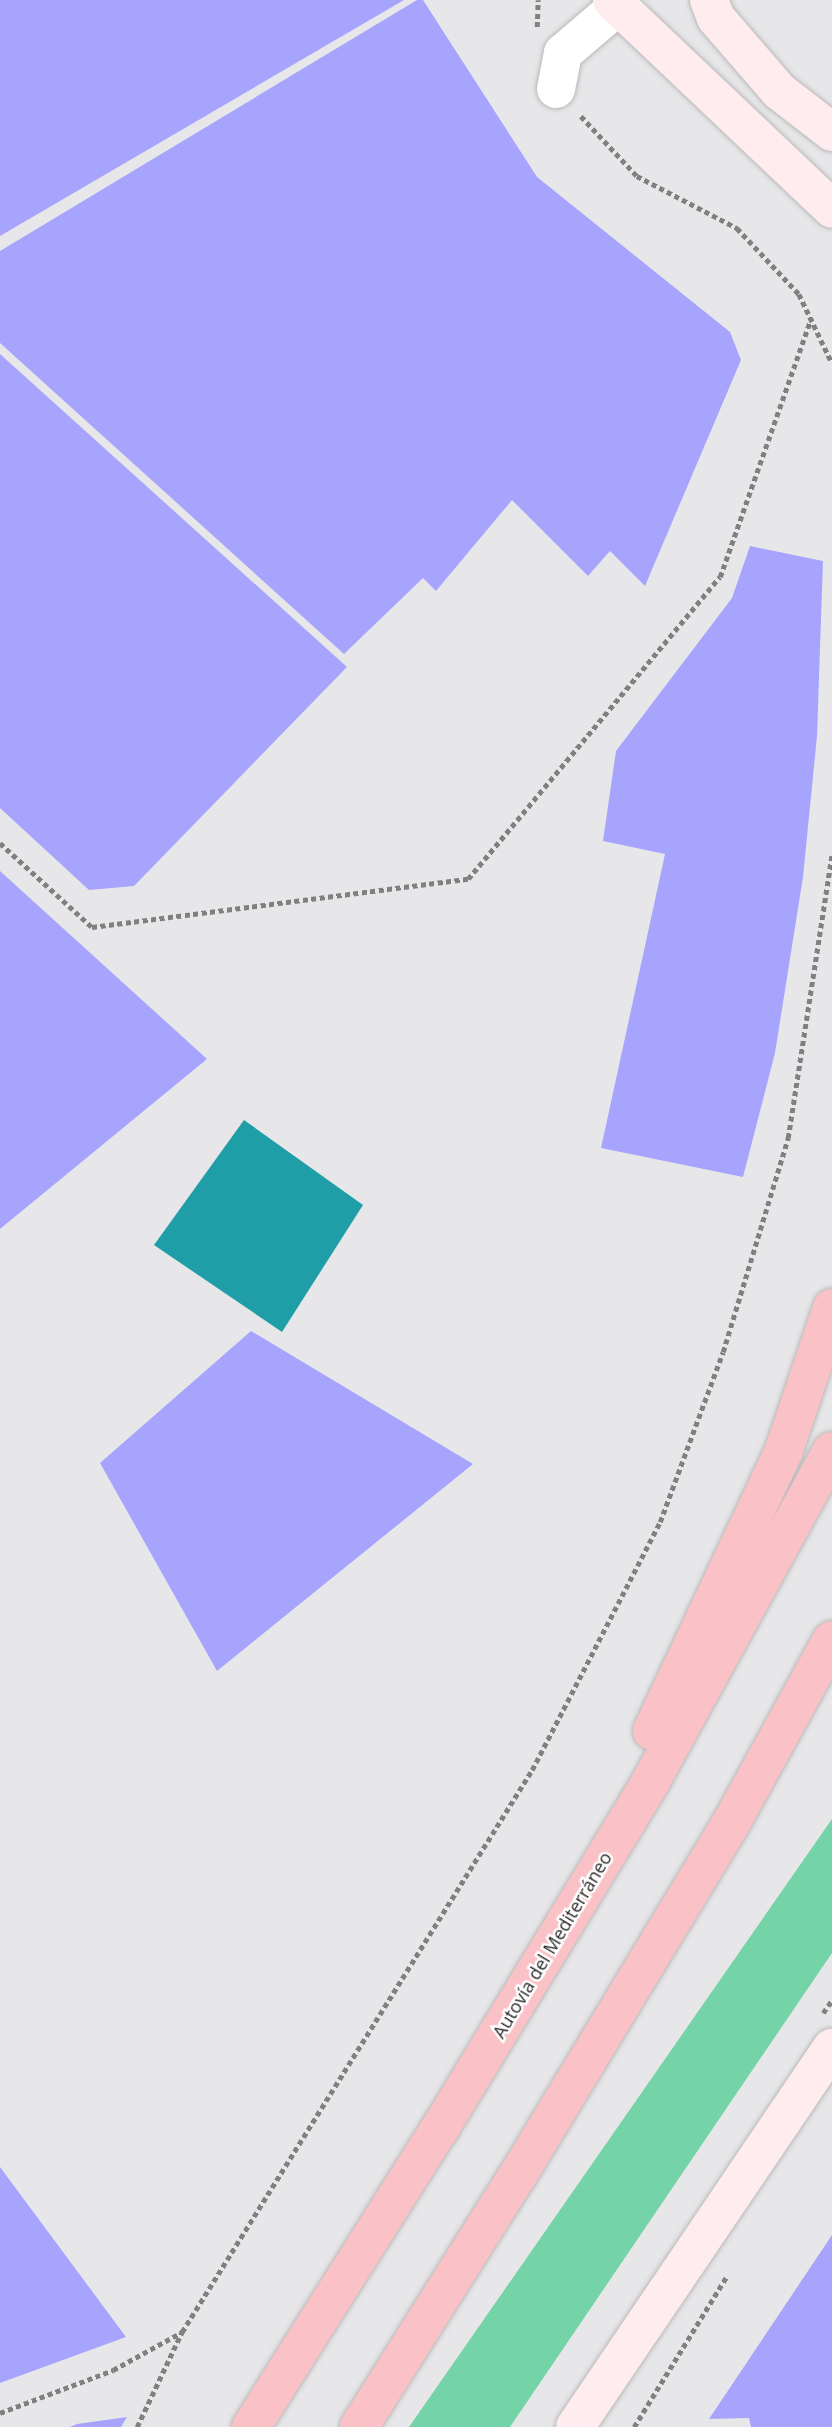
<!DOCTYPE html>
<meta charset="utf-8">
<style>
body{margin:0}
#map{position:relative;width:832px;height:2427px;overflow:hidden;background:#e7e7e9;font-family:"Open Sans",sans-serif}
div>[style]{position:absolute}
.green>*{inset:0;background:#75d3a8}
.water>*{inset:0;background:#1f9ea7}
.building>*{inset:0;background:#a7a4fe}
.path>*{height:4.5px;margin-top:-2.25px;transform-origin:0;background:repeating-linear-gradient(90deg,#808081 0 5px,transparent 0 8.5px)}
.roads{filter:drop-shadow(0 0 2px #bababb) drop-shadow(0 0 2px #bababb)}
.street>*{height:38px;margin:-19px;padding:0 19px;transform-origin:19px;border-radius:19px;background:#fff}
.secondary>*{height:38px;margin:-19px;padding:0 19px;transform-origin:19px;border-radius:19px;background:#feecee}
.highway>*{height:38px;margin:-19px;padding:0 19px;transform-origin:19px;border-radius:19px;background:#fac1c6}
span{translate:-50% -50%;white-space:nowrap;text-align:center;line-height:1.15;-webkit-text-stroke:5px #fff;paint-order:stroke}
.street-label{font-size:18px;color:#2c2c2c}
</style>
<div id="map">
<div class="green">
<i style="clip-path:polygon(832px 1819px,832px 1953px,510px 2427px,409px 2427px)"></i>
</div>
<div class="water">
<i style="clip-path:polygon(244px 1120px,363px 1205px,282px 1332px,154px 1245px)"></i>
</div>
<div class="building">
<i style="clip-path:polygon(0 0,404px 0,0 236px)"></i>
<i style="clip-path:polygon(417px 0,423px 0,537px 177px,730px 332px,741px 360px,645px 586px,610px 551px,588px 576px,512px 500px,436px 591px,423px 578px,344px 654px,0 343px,0 251px)"></i>
<i style="clip-path:polygon(0 354px,347px 667px,134px 886px,89px 890px,0 808px)"></i>
<i style="clip-path:polygon(750px 546px,823px 561px,817px 736px,803px 877px,775px 1053px,743px 1177px,601px 1148px,665px 854px,603px 841px,616px 751px,732px 598px)"></i>
<i style="clip-path:polygon(0 871px,207px 1059px,0 1229px)"></i>
<i style="clip-path:polygon(251px 1331px,473px 1464px,217px 1671px,100px 1463px)"></i>
<i style="clip-path:polygon(0 2167px,126px 2337px,0 2383px)"></i>
<i style="clip-path:polygon(832px 2235px,832px 2427px,751px 2427px,749px 2418px,709px 2419px)"></i>
<i style="clip-path:polygon(127px 2417px,121px 2427px,70px 2427px,77px 2424px)"></i>
</div>
<div class="path">
<i style="left:537px;top:27px;width:27px;rotate:-88deg"></i>
<i style="left:581px;top:116px;width:82px;rotate:47deg"></i>
<i style="left:637px;top:176px;width:113px;rotate:27.5deg"></i>
<i style="left:737px;top:228px;width:91px;rotate:46.8deg"></i>
<i style="left:799px;top:294px;width:76px;rotate:64.4deg"></i>
<i style="left:0;top:843px;width:125px;rotate:42.4deg"></i>
<i style="left:92px;top:927px;width:379px;rotate:-7.3deg"></i>
<i style="left:468px;top:879px;width:393px;rotate:-50.2deg"></i>
<i style="left:720px;top:577px;width:275px;rotate:-70.6deg"></i>
<i style="left:823px;top:2013px;width:16px;rotate:-55deg"></i>
<i style="left:0;top:2413px;width:121px;rotate:-20.8deg"></i>
<i style="left:113px;top:2370px;width:79px;rotate:-28.8deg"></i>
<i style="left:137px;top:2427px;width:105px;rotate:-64.7deg"></i>
<i style="left:182px;top:2332px;width:662px;rotate:-58.09deg"></i>
<i style="left:532px;top:1770px;width:279px;rotate:-62.7deg"></i>
<i style="left:660px;top:1522px;width:181px;rotate:-69.7deg"></i>
<i style="left:723px;top:1352px;width:224px;rotate:-73.1deg"></i>
<i style="left:788px;top:1138px;width:287px;rotate:-81.2deg"></i>
<i style="left:634px;top:2427px;width:177px;rotate:-58.4deg"></i>
</div>
<div class="roads">
<div class="street">
<i style="left:556px;top:89px;width:37px;rotate:-79deg"></i>
<i style="left:563px;top:53px;width:72px;rotate:-40.5deg"></i>
</div>
<div class="secondary">
<i style="left:612px;top:0;width:303px;rotate:43.5deg"></i>
<i style="left:709px;top:0;width:19px;rotate:69deg"></i>
<i style="left:716px;top:18px;width:96px;rotate:49.2deg"></i>
<i style="left:779px;top:91px;width:67px;rotate:37.7deg"></i>
<i style="left:575px;top:2427px;width:458px;rotate:-55.9deg"></i>
</div>
<div class="highway">
<i style="left:652px;top:1731px;width:310px;rotate:-64.8deg"></i>
<i style="left:784px;top:1450px;width:150px;rotate:-71.3deg"></i>
<i style="left:251px;top:2427px;width:355px;rotate:-57.7deg"></i>
<i style="left:441px;top:2127px;width:405px;rotate:-58.7deg"></i>
<i style="left:651px;top:1781px;width:376px;rotate:-61.3deg"></i>
<i style="left:359px;top:2427px;width:298px;rotate:-57.8deg"></i>
<i style="left:518px;top:2175px;width:407px;rotate:-58.8deg"></i>
<i style="left:729px;top:1827px;width:213px;rotate:-61.2deg"></i>
</div>
</div>
<div class="street-label">
<span style="left:552px;top:1945px;rotate:-59deg">Autovía del Mediterráneo</span>
</div>
</div>
